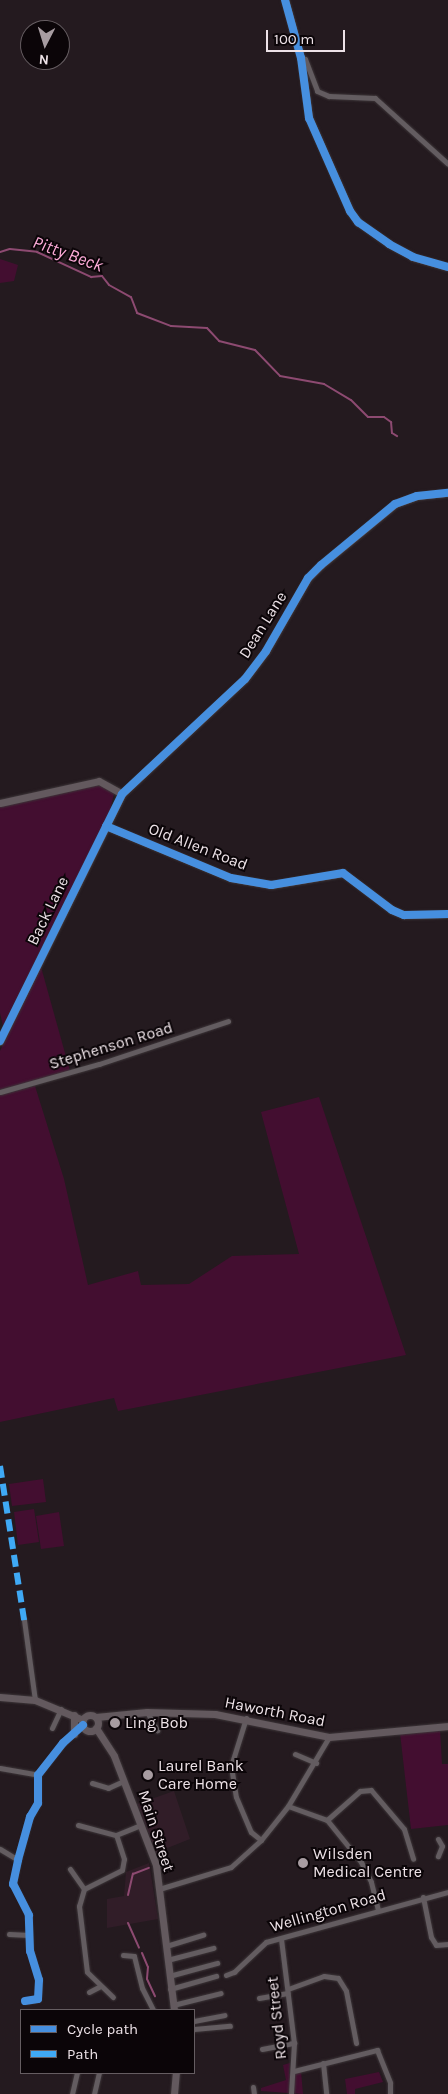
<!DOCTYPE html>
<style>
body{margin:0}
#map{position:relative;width:448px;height:2094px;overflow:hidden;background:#241a1f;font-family:Karla,sans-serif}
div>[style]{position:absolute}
.built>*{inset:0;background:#311d28}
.green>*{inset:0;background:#430e30}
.stream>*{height:2px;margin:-1px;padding:0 1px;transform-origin:1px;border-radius:1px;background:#8d4a71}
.roads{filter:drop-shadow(0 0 1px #3d3639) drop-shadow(0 0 1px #3d3639)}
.street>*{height:5px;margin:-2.5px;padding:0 2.5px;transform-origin:2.5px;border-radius:2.5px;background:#635c60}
.secondary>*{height:7px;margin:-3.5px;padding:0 3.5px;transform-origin:3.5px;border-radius:3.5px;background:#63595e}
.secondary>.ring{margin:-3.5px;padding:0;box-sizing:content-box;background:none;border:7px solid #63595e;border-radius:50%}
.quiet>*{height:6px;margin-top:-3px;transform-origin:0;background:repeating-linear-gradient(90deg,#3fa9f5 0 12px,transparent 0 18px)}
.cycleway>*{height:8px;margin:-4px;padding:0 4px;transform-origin:4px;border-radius:4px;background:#468fdf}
.dots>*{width:14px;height:14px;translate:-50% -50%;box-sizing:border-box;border:2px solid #0b0508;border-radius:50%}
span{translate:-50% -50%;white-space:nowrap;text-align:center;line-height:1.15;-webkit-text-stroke:4px #0b0508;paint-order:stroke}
.street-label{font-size:16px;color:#ede2e7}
.poi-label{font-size:16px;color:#ede2e7}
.left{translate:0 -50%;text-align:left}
.water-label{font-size:18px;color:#fdabd8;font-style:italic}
.legend{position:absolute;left:20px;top:2009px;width:175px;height:65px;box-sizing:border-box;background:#0b0508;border:1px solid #655d61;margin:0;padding:6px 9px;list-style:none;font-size:15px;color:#ede2e7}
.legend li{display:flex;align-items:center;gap:10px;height:25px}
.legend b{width:25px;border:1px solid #655d61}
.north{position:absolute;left:20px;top:20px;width:50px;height:50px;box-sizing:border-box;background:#0b0508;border:1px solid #655d61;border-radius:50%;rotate:185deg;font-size:14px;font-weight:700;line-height:20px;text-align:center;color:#ede2e7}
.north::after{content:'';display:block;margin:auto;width:18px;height:22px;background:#a79ca1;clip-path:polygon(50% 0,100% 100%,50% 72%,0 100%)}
.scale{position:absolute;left:266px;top:30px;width:79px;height:22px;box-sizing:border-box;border:2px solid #ede2e7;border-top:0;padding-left:6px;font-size:15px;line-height:18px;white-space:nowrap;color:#ede2e7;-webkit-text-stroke:4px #0b0508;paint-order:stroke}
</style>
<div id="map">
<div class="built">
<i style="clip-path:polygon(174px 1791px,190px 1839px,160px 1851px,158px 1857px,137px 1804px)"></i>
<i style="clip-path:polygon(149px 1863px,158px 1919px,107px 1928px,107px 1899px,124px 1896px,126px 1872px)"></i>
</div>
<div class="green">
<i style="clip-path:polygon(0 259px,18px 265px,14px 281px,0 283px)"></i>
<i style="clip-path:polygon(90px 786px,102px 786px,114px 794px,110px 810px,3px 1026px,0 1013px,0 807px)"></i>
<i style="clip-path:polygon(41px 967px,70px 1071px,0 1090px,0 1051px)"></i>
<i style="clip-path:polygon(35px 1086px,64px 1179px,88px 1285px,138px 1271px,141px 1285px,189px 1284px,232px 1256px,299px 1254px,261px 1112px,319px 1097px,406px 1355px,118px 1411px,114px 1398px,0 1422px,0 1095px)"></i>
<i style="clip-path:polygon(43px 1479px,46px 1502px,12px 1506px,9px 1484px)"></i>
<i style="clip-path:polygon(34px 1509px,39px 1542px,18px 1545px,14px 1512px)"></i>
<i style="clip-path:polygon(59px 1512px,64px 1546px,41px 1549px,36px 1516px)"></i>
<i style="clip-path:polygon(440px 1729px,442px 1764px,448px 1764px,448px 1825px,411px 1829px,400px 1733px)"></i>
<i style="clip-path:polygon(290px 2063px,289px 2074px,301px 2071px,303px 2094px,261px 2091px,261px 2088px,286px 2080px,283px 2065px)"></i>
<i style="clip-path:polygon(379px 2072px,383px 2082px,355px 2089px,355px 2094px,347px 2094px,345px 2079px)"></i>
</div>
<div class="stream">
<i style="left:0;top:252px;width:10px;rotate:-17deg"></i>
<i style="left:10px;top:249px;width:27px;rotate:6deg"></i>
<i style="left:37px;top:252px;width:60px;rotate:24.8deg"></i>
<i style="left:91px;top:277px;width:11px;rotate:-5deg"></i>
<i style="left:102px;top:276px;width:11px;rotate:52deg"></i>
<i style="left:109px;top:285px;width:25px;rotate:29deg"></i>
<i style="left:131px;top:297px;width:17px;rotate:69deg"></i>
<i style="left:137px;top:313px;width:36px;rotate:21deg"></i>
<i style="left:171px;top:326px;width:36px;rotate:3deg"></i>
<i style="left:207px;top:328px;width:18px;rotate:47deg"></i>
<i style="left:219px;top:341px;width:37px;rotate:14deg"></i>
<i style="left:255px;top:350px;width:36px;rotate:46deg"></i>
<i style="left:280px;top:376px;width:45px;rotate:10.3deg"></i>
<i style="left:324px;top:384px;width:31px;rotate:31deg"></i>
<i style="left:351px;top:400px;width:24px;rotate:45deg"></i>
<i style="left:368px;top:417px;width:16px"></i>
<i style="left:384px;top:417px;width:9px;rotate:36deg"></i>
<i style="left:391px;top:422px;width:11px;rotate:85deg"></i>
<i style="left:392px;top:433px;width:6px;rotate:31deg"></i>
<i style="left:128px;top:1895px;width:22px;rotate:-77deg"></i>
<i style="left:133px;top:1874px;width:17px;rotate:-21deg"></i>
<i style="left:128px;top:1923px;width:27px;rotate:66deg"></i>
<i style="left:142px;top:1953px;width:15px;rotate:67deg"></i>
<i style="left:148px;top:1967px;width:12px;rotate:95deg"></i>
<i style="left:147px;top:1979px;width:19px;rotate:65deg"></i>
</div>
<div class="roads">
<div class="street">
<i style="left:301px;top:58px;width:4px;rotate:14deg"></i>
<i style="left:305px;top:59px;width:34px;rotate:69deg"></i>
<i style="left:317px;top:91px;width:13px;rotate:23deg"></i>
<i style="left:329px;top:96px;width:46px;rotate:2.5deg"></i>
<i style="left:375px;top:98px;width:98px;rotate:42.1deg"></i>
<i style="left:0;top:1092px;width:103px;rotate:-15.8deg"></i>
<i style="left:99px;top:1064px;width:136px;rotate:-18.4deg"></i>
<i style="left:24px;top:1620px;width:81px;rotate:82.2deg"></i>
<i style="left:147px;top:1712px;width:21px;rotate:61deg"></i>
<i style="left:246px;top:1718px;width:50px;rotate:107.4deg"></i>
<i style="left:231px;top:1766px;width:31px;rotate:81deg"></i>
<i style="left:236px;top:1797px;width:38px;rotate:67deg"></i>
<i style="left:251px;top:1832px;width:13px;rotate:39deg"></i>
<i style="left:52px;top:1728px;width:21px;rotate:-65deg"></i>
<i style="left:295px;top:1754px;width:23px;rotate:23deg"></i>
<i style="left:0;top:1768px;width:39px;rotate:10deg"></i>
<i style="left:92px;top:1783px;width:17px;rotate:17deg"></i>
<i style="left:108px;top:1788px;width:17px;rotate:-24deg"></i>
<i style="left:288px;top:1806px;width:41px;rotate:19.7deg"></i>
<i style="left:327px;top:1820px;width:54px;rotate:51deg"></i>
<i style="left:361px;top:1862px;width:22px;rotate:63deg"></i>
<i style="left:371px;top:1882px;width:29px;rotate:76deg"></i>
<i style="left:327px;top:1820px;width:44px;rotate:-41.3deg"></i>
<i style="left:360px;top:1791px;width:11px;rotate:-5deg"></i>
<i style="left:371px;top:1790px;width:51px;rotate:49.8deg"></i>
<i style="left:404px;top:1829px;width:31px;rotate:73deg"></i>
<i style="left:78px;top:1825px;width:39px;rotate:15deg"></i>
<i style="left:116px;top:1835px;width:27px;rotate:-22deg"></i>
<i style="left:438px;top:1839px;width:8px;rotate:60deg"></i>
<i style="left:442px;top:1846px;width:11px;rotate:112deg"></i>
<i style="left:0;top:1849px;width:21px;rotate:31deg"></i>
<i style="left:70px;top:1869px;width:24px;rotate:55deg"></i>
<i style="left:84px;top:1889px;width:42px;rotate:-26.6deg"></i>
<i style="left:122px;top:1870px;width:11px;rotate:-80deg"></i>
<i style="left:124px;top:1859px;width:25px;rotate:-108deg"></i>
<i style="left:84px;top:1889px;width:18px;rotate:106deg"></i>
<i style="left:79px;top:1906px;width:66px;rotate:83.1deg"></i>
<i style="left:87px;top:1972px;width:36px;rotate:44deg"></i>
<i style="left:159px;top:1889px;width:75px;rotate:-17deg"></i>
<i style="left:231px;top:1867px;width:40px;rotate:-42deg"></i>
<i style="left:261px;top:1840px;width:43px;rotate:-51.5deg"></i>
<i style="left:288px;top:1806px;width:80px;rotate:-59.3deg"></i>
<i style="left:423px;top:1897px;width:41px;rotate:78.7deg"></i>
<i style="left:431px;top:1937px;width:9px;rotate:58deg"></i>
<i style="left:436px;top:1945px;width:12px;rotate:-5deg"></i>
<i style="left:9px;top:1934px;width:20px;rotate:3deg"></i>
<i style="left:281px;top:1939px;width:105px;rotate:82.9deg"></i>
<i style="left:294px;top:2043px;width:51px;rotate:93.4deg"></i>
<i style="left:166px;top:1946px;width:39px;rotate:-17deg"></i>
<i style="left:123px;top:1955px;width:11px;rotate:5deg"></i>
<i style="left:134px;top:1956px;width:33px;rotate:76deg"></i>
<i style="left:142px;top:1988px;width:25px;rotate:63deg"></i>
<i style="left:167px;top:1960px;width:48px;rotate:-14.6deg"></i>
<i style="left:226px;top:1975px;width:9px;rotate:-21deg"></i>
<i style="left:234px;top:1972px;width:44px;rotate:-43.2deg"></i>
<i style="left:266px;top:1942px;width:189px;rotate:-15.4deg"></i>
<i style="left:169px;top:1976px;width:50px;rotate:-15.2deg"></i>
<i style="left:170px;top:1989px;width:48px;rotate:-15.8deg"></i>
<i style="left:288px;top:1989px;width:38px;rotate:-20deg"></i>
<i style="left:324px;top:1976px;width:14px;rotate:8deg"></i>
<i style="left:338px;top:1978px;width:15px;rotate:58deg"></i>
<i style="left:346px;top:1991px;width:53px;rotate:79.1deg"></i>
<i style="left:89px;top:1992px;width:13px;rotate:-27deg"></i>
<i style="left:259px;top:1998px;width:29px;rotate:-10deg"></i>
<i style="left:25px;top:2001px;width:13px;rotate:-9deg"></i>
<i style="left:38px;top:1999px;width:19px;rotate:-87deg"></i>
<i style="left:39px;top:1980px;width:30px;rotate:-107deg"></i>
<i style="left:30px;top:1951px;width:36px;rotate:-92deg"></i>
<i style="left:29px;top:1915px;width:35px;rotate:-117deg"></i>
<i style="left:13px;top:1884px;width:25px;rotate:-78deg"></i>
<i style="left:18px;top:1860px;width:45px;rotate:-74.4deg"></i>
<i style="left:30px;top:1817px;width:16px;rotate:-60deg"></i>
<i style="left:38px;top:1803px;width:28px;rotate:-90deg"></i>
<i style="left:38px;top:1775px;width:41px;rotate:-52deg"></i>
<i style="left:63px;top:1743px;width:27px;rotate:-42deg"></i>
<i style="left:173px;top:2005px;width:49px;rotate:-14deg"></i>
<i style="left:194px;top:2021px;width:31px;rotate:-11deg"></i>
<i style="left:194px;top:2029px;width:36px;rotate:-5deg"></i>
<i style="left:262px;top:2049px;width:33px;rotate:-11deg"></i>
<i style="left:323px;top:2063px;width:31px;rotate:84deg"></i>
<i style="left:294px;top:2071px;width:86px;rotate:-14.2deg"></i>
<i style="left:377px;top:2050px;width:35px;rotate:68deg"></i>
<i style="left:390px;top:2083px;width:11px;rotate:90deg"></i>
<i style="left:253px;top:2087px;width:7px;rotate:82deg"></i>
<i style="left:72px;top:2094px;width:22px;rotate:-77deg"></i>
<i style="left:94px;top:2094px;width:22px;rotate:-77deg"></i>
</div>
<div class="secondary">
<i style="left:285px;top:0;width:60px;rotate:74.6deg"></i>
<i style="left:301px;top:58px;width:61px;rotate:82.4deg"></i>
<i style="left:309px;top:118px;width:102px;rotate:66.2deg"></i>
<i style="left:350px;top:211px;width:14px;rotate:54deg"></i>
<i style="left:358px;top:222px;width:38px;rotate:35deg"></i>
<i style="left:389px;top:244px;width:27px;rotate:28deg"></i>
<i style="left:413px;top:257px;width:36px;rotate:16deg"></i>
<i style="left:0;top:803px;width:101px;rotate:-12.5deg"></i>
<i style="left:99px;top:781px;width:26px;rotate:29deg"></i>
<i style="left:106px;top:826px;width:135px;rotate:22.6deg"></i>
<i style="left:231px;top:878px;width:41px;rotate:9.9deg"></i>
<i style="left:271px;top:885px;width:73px;rotate:-9.5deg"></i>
<i style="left:343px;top:873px;width:61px;rotate:37.1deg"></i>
<i style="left:392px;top:910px;width:13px;rotate:23deg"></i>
<i style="left:404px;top:915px;width:44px;rotate:-1.3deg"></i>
<i style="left:0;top:1041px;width:275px;rotate:-63.7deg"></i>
<i style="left:122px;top:794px;width:168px;rotate:-43.1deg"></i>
<i style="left:245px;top:679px;width:35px;rotate:-53deg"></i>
<i style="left:266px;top:651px;width:84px;rotate:-60.1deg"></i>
<i style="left:308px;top:578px;width:18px;rotate:-45deg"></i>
<i style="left:321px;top:565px;width:96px;rotate:-39.5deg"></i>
<i style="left:395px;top:504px;width:23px;rotate:-20deg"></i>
<i style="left:417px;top:496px;width:31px;rotate:-6deg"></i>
<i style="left:0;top:1697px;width:35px;rotate:5deg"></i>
<i style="left:35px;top:1700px;width:52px;rotate:22.6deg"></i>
<i style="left:74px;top:1715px;width:19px;rotate:90deg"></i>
<i class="ring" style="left:82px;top:1715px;width:9px;height:9px"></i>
<i style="left:96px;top:1717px;width:51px;rotate:-5.6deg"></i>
<i style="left:147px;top:1712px;width:68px;rotate:1.7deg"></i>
<i style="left:215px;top:1714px;width:116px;rotate:11.4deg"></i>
<i style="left:329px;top:1737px;width:120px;rotate:-5.3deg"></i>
<i style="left:96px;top:1728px;width:33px;rotate:57deg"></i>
<i style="left:114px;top:1756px;width:117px;rotate:68.9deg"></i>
<i style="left:156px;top:1865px;width:146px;rotate:82.9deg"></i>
<i style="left:174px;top:2094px;width:21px;rotate:-85deg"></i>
</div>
</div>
<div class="quiet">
<i style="left:0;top:1466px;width:156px;rotate:81.1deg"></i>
</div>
<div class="cycleway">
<i style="left:285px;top:0;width:60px;rotate:74.6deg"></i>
<i style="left:301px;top:58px;width:61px;rotate:82.4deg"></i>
<i style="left:309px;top:118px;width:102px;rotate:66.2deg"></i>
<i style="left:350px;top:211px;width:14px;rotate:54deg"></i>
<i style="left:358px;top:222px;width:38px;rotate:35deg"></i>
<i style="left:389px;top:244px;width:27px;rotate:28deg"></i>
<i style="left:413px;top:257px;width:36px;rotate:16deg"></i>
<i style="left:106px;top:826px;width:135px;rotate:22.6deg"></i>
<i style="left:231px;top:878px;width:41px;rotate:9.9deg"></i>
<i style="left:271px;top:885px;width:73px;rotate:-9.5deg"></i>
<i style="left:343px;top:873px;width:61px;rotate:37.1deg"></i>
<i style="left:392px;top:910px;width:13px;rotate:23deg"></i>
<i style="left:404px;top:915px;width:44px;rotate:-1.3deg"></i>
<i style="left:0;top:1041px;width:275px;rotate:-63.7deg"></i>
<i style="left:122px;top:794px;width:168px;rotate:-43.1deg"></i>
<i style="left:245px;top:679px;width:35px;rotate:-53deg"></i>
<i style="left:266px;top:651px;width:84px;rotate:-60.1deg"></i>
<i style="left:308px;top:578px;width:18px;rotate:-45deg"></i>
<i style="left:321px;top:565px;width:96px;rotate:-39.5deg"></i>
<i style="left:395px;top:504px;width:23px;rotate:-20deg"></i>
<i style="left:417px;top:496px;width:31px;rotate:-6deg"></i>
<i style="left:25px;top:2001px;width:13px;rotate:-9deg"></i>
<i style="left:38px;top:1999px;width:19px;rotate:-87deg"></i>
<i style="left:39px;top:1980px;width:30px;rotate:-107deg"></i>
<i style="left:30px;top:1951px;width:36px;rotate:-92deg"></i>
<i style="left:29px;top:1915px;width:35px;rotate:-117deg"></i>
<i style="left:13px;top:1884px;width:25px;rotate:-78deg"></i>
<i style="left:18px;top:1860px;width:45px;rotate:-74.4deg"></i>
<i style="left:30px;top:1817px;width:16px;rotate:-60deg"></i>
<i style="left:38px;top:1803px;width:28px;rotate:-90deg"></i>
<i style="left:38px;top:1775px;width:41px;rotate:-52deg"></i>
<i style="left:63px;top:1743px;width:27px;rotate:-42deg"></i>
</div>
<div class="dots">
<i style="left:115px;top:1723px;background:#a79ca1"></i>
<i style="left:148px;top:1775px;background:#a79ca1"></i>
<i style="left:303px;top:1863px;background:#a79ca1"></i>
</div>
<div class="street-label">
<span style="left:263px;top:625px;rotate:-58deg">Dean Lane</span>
<span style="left:198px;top:847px;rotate:21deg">Old Allen Road</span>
<span style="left:48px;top:911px;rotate:-64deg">Back Lane</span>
<span style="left:111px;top:1046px;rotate:-17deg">Stephenson Road</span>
<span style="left:275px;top:1712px;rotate:11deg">Haworth Road</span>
<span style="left:156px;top:1831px;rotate:72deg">Main Street</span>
<span style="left:328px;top:1911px;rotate:-16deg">Wellington Road</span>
<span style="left:277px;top:2018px;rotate:-96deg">Royd Street</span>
</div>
<div class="poi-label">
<span class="left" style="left:125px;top:1723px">Ling Bob</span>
<span class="left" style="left:158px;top:1775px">Laurel Bank<br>Care Home</span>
<span class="left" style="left:313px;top:1863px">Wilsden<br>Medical Centre</span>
</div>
<div class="water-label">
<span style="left:68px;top:254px;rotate:20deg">Pitty Beck</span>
</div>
<ul class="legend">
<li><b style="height:6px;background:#468fdf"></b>Cycle path</li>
<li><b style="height:6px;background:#3fa9f5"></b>Path</li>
</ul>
<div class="north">N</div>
<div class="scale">100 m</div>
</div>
